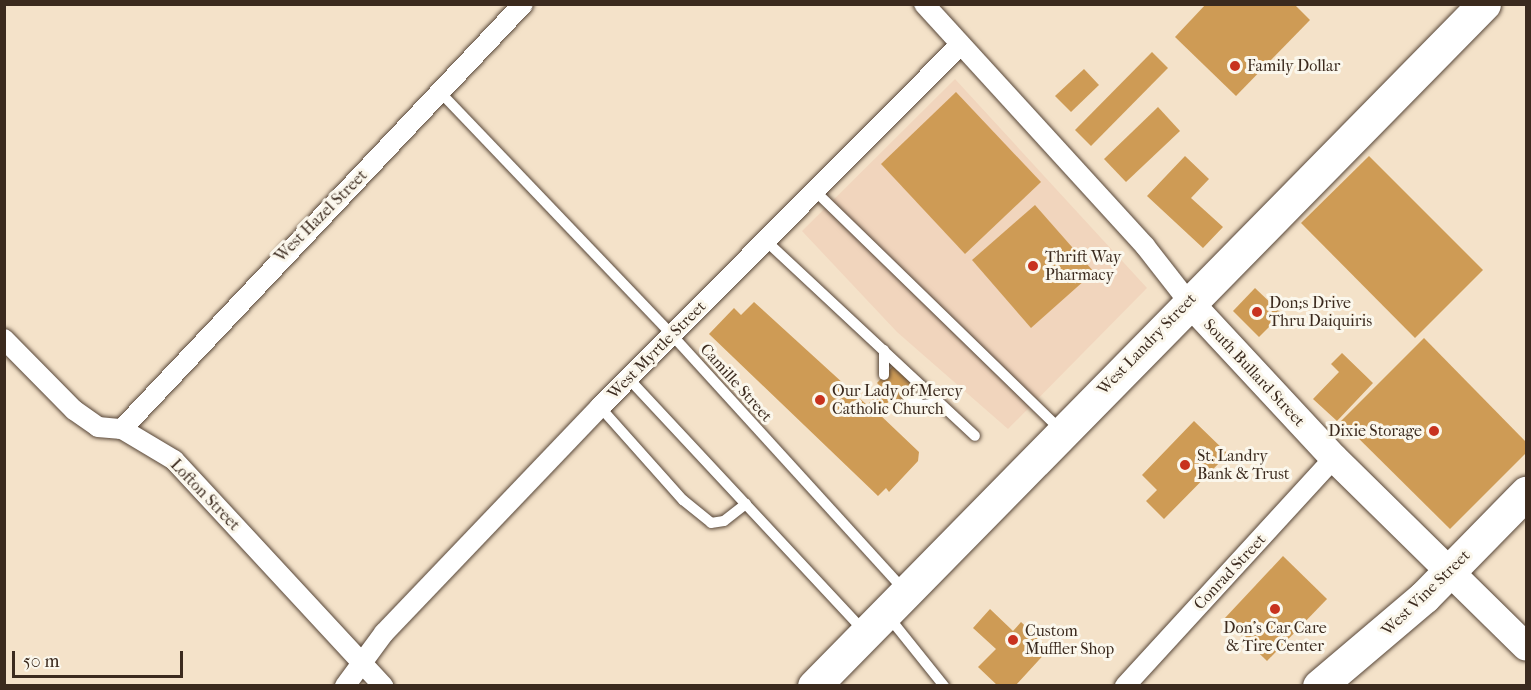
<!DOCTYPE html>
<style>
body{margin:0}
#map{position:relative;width:1531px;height:690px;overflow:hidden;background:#f4e2c9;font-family:"IM FELL French Canon",serif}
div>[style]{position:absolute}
.built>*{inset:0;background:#f1d5bd}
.building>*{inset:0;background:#ce9b55}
.roads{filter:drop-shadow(0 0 2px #574638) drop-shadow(0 0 2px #574638)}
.lane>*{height:10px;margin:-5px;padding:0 5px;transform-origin:5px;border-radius:5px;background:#fff}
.street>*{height:20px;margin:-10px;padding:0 10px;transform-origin:10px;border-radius:10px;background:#fff}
.secondary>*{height:28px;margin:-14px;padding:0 14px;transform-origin:14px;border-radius:14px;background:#fff}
.highway>*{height:33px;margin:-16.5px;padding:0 16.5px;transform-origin:16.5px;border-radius:16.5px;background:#fff}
.dots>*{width:16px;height:16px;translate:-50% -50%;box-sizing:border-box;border:3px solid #fbf7ec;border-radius:50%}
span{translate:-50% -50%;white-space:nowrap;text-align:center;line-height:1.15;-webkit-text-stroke:6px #fbf7ec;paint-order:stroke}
.poi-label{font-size:16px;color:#3b2a1e}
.left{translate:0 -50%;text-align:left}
.right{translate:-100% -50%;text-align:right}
.street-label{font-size:16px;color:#3b2a1e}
.frame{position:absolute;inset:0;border:6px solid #3b2a1e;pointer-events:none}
.scale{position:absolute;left:12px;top:651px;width:171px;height:27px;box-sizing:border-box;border:3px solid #3b2a1e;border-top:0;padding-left:8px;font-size:18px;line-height:21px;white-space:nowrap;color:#3b2a1e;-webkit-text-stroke:4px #fbf7ec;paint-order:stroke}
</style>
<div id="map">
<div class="built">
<i style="clip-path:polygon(955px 79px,1147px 288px,1008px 429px,897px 332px,802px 231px)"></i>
</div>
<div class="building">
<i style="clip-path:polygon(1206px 4px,1294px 4px,1310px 20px,1236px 96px,1175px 37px)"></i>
<i style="clip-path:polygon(1152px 52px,1168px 68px,1091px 146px,1075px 130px)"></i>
<i style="clip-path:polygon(1084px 69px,1099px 85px,1071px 112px,1055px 96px)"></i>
<i style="clip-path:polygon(956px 92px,1041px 182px,965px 254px,881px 164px)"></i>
<i style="clip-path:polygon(1158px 107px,1180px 131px,1126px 182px,1104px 159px)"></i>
<i style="clip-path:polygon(1185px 156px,1209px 179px,1191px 198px,1223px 227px,1203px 248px,1147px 196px)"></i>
<i style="clip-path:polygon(1369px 156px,1483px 270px,1415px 338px,1301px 223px)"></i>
<i style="clip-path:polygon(1035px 205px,1094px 272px,1031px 328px,972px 260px)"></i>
<i style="clip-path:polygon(1255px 288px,1282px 314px,1259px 337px,1233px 311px)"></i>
<i style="clip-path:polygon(754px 302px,867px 405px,883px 389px,877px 383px,893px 366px,916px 388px,901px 404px,893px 397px,878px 413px,919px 452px,918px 461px,889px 492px,886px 488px,878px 496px,709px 334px,734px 308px,741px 315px)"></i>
<i style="clip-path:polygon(1424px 338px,1526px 442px,1526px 453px,1450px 529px,1341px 421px)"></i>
<i style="clip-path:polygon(1342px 353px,1373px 383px,1337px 421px,1313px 399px,1339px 372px,1331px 364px)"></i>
<i style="clip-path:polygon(1194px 421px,1228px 454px,1164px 519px,1146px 501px,1157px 490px,1142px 475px)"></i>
<i style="clip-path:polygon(1283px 556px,1327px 599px,1267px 661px,1224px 619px)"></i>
<i style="clip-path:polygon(990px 609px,1013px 631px,1021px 622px,1049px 649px,1015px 686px,998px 686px,978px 667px,996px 649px,973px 628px)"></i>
</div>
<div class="roads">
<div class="lane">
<i style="left:440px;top:92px;width:337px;rotate:46.3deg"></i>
<i style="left:673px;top:336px;width:343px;rotate:47.7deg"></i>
<i style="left:814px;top:190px;width:344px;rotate:44.2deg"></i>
<i style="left:765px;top:240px;width:287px;rotate:43deg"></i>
<i style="left:884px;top:350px;width:25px;rotate:90deg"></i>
<i style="left:629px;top:379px;width:345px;rotate:47deg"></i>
<i style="left:907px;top:396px;width:17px;rotate:31deg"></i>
<i style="left:922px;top:405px;width:17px;rotate:-7deg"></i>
<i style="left:600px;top:407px;width:125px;rotate:48.3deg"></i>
<i style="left:683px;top:500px;width:36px;rotate:39deg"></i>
<i style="left:711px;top:523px;width:13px;rotate:-9deg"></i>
<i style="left:724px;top:521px;width:28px;rotate:-38deg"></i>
<i style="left:888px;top:616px;width:90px;rotate:51.3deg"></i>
</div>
<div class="street">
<i style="left:924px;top:4px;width:328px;rotate:47.6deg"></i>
<i style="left:1145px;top:246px;width:70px;rotate:52deg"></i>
<i style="left:4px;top:339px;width:100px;rotate:45.4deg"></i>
<i style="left:74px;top:410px;width:29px;rotate:35deg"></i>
<i style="left:98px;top:427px;width:24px;rotate:5deg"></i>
<i style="left:122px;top:429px;width:61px;rotate:30.8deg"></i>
<i style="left:174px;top:460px;width:308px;rotate:47.2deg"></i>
<i style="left:122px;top:429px;width:584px;rotate:-46.66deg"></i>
<i style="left:345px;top:686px;width:66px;rotate:-53.7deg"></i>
<i style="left:384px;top:633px;width:313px;rotate:-46.3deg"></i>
<i style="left:600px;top:407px;width:511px;rotate:-45.16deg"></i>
<i style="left:1125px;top:686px;width:309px;rotate:-47.5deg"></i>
</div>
<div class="secondary">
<i style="left:1188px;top:301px;width:214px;rotate:47.1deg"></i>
<i style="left:1334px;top:458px;width:269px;rotate:44.5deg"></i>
</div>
<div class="highway">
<i style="left:814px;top:686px;width:956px;rotate:-45.51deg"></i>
<i style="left:1319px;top:686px;width:138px;rotate:-40.3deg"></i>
<i style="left:1424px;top:597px;width:146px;rotate:-45.6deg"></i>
</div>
</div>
<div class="dots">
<i style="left:1235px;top:66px;background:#c8321e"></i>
<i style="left:1033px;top:266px;background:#c8321e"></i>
<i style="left:1257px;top:312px;background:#c8321e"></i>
<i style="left:820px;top:400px;background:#c8321e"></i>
<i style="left:1434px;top:431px;background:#c8321e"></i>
<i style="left:1185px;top:465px;background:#c8321e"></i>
<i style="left:1275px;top:609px;background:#c8321e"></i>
<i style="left:1013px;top:640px;background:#c8321e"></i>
</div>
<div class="poi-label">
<span class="left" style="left:1247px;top:66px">Family Dollar</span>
<span class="left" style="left:1045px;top:266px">Thrift Way<br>Pharmacy</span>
<span class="left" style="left:1269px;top:312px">Don;s Drive<br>Thru Daiquiris</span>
<span class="left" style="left:832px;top:400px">Our Lady of Mercy<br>Catholic Church</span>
<span class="right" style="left:1422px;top:431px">Dixie Storage</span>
<span class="left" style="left:1197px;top:465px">St. Landry<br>Bank &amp; Trust</span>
<span style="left:1275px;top:637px">Don's Car Care<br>&amp; Tire Center</span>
<span class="left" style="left:1025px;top:640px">Custom<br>Muffler Shop</span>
</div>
<div class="street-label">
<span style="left:321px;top:216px;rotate:-45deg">West Hazel Street</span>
<span style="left:1147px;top:344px;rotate:-46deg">West Landry Street</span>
<span style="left:657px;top:350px;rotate:-45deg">West Myrtle Street</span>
<span style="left:1254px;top:373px;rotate:47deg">South Bullard Street</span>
<span style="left:736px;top:383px;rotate:48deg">Camille Street</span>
<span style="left:205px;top:495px;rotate:46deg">Lofton Street</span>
<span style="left:1230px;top:572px;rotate:-47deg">Conrad Street</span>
<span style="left:1426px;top:593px;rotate:-44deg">West Vine Street</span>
</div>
<div class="frame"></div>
<div class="scale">50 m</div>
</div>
